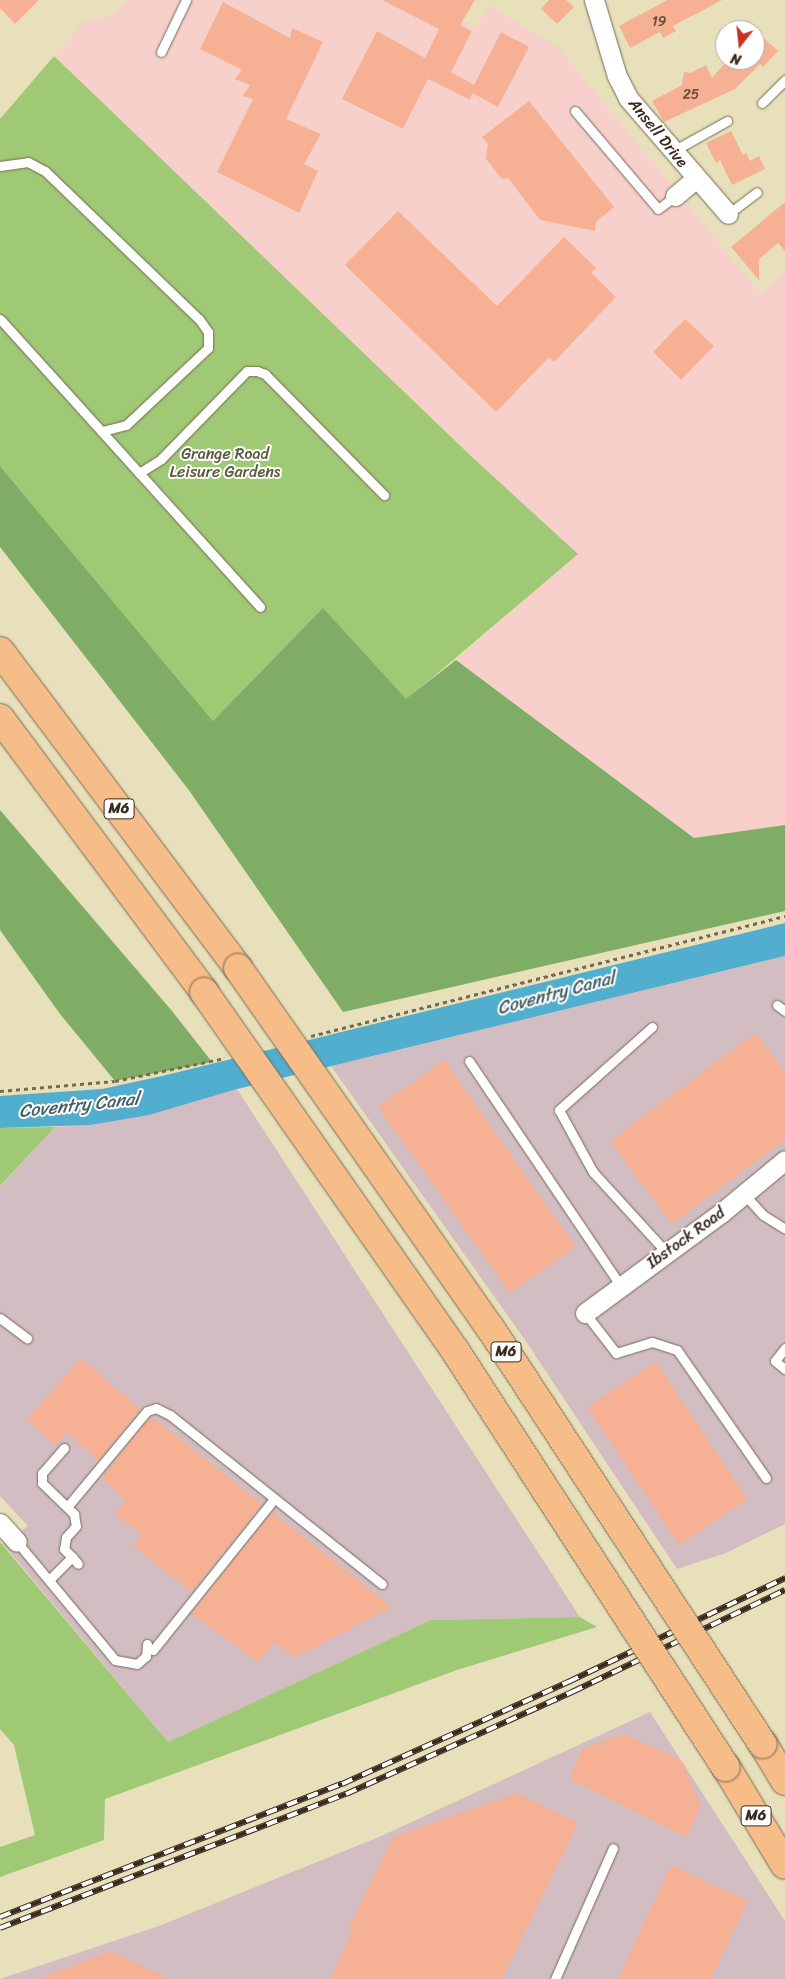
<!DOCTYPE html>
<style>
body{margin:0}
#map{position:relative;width:785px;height:1979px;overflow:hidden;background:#e7e0ba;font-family:Sriracha,sans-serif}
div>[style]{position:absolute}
.built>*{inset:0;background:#f7d0cb}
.industrial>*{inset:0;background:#d2bec2}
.green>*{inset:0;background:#9fc975}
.forest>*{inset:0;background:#7fad66}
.water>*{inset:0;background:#51aecf}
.building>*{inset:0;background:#f6b194}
.path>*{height:3px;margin-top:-1.5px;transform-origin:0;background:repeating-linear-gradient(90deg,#776a55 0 4px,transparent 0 8px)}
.roads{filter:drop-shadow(0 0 1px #776a55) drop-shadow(0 0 1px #776a55)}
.lane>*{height:9px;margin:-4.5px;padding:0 4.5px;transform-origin:4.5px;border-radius:4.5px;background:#fff}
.street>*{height:19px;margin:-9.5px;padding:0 9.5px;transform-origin:9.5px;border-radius:9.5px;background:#fff}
.highway>*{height:28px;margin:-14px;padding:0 14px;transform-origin:14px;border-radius:14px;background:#f7bd88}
.rail>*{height:5.5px;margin-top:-2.75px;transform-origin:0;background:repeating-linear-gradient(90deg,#fff 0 11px,#3b2a1e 0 22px);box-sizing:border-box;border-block:1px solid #3b2a1e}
.bridges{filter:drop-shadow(0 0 1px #776a55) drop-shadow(0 0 1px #776a55)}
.highway-bridge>*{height:28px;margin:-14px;padding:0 14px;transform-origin:14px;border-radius:14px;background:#f7bd88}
span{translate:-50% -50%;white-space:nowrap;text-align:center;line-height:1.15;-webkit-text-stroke:4px #fff;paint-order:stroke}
.number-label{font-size:14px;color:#6a4c3c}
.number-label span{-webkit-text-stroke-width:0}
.shield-label span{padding:1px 4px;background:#fff;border:1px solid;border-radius:4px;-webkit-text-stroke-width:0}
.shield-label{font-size:15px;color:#3b2a1e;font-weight:700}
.street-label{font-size:16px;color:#3b2a1e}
.park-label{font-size:16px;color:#595a38}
.water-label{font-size:18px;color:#445f65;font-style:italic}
.north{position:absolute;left:715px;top:20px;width:50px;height:50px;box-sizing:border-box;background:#fff;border:1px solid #b1aaa5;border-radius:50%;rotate:196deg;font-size:14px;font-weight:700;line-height:20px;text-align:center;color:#3b2a1e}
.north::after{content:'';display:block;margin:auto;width:18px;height:22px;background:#c8321e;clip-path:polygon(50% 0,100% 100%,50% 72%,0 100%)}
</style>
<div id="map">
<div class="built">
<i style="clip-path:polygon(129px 0,426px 0,475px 27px,490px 6px,559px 48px,761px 294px,785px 272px,785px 825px,694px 838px,456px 660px,578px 554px,472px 457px,54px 56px,84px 21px,113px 15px)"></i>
</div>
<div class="industrial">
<i style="clip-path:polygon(785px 956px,785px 1524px,726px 1553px,677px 1569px,525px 1340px,331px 1066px)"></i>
<i style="clip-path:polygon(237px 1089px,580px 1617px,431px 1620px,168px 1742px,3px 1544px,28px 1526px,0 1496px,0 1187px,55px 1127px,90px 1125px)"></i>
<i style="clip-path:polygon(650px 1712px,785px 1921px,785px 1979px,0 1979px,159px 1926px,379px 1837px)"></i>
</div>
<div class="green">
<i style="clip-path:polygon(54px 56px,472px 457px,578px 554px,406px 700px,323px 609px,213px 721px,0 466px,0 119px)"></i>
<i style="clip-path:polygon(55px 1127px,0 1186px,0 1128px)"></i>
<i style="clip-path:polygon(0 1542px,168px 1742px,431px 1620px,580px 1617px,597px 1627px,457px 1670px,105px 1799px,104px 1840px,0 1877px,0 1847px,35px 1835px,14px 1745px,0 1729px)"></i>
</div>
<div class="forest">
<i style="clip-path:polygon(0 466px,213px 721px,323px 608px,406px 699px,456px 660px,694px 838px,785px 825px,785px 911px,343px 1012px,188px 789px,0 547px)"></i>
<i style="clip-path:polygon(0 810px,172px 1011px,212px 1062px,115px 1081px,60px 1014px,0 930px)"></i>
</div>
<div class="water">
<i style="clip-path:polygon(785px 923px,785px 956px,237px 1089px,149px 1115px,90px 1125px,0 1128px,0 1096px,102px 1089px,162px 1076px)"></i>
</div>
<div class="building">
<i style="clip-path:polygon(0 0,39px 0,15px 24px,0 8px)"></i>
<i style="clip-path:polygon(382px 0,475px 0,460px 25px,472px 31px,451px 72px,474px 85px,501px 32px,529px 47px,498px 107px,472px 93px,470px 100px,428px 79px,403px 129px,342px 99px,377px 31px,425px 58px,439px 29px)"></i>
<i style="clip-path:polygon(549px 0,566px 0,574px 7px,557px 24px,541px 9px)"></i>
<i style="clip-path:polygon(667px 0,722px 0,673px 26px,676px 31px,663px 38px,660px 32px,630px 48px,619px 26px)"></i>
<i style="clip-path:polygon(223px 2px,290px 38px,292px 28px,323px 42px,286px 119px,321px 134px,304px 164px,318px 171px,299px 213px,217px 172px,253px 99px,243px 96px,250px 85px,235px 79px,242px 70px,200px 49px)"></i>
<i style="clip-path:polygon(755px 30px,778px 51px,763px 67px,760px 64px,735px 89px,664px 122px,652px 101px,682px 85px,684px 72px,690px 73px,706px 65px,712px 78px,728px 60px,755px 60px)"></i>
<i style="clip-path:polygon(529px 101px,614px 207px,596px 222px,595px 231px,540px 220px,508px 178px,502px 179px,486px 159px,488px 144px,482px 137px)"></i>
<i style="clip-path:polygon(731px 131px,743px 155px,746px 153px,750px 161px,759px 156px,765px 169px,732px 185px,720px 160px,716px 163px,706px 143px)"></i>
<i style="clip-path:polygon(785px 202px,785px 251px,778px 243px,759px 259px,759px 280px,731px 247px)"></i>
<i style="clip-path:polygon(398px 211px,497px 306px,564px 237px,596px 268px,591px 273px,616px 297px,554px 362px,549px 357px,496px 412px,345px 265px)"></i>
<i style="clip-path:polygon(685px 319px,714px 346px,681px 380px,653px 352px)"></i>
<i style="clip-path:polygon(755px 1033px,785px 1072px,785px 1140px,672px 1224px,610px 1141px)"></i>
<i style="clip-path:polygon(444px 1060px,576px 1247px,510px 1293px,378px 1107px)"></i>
<i style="clip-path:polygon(81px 1358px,140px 1410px,98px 1460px,66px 1432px,55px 1445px,27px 1420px)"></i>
<i style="clip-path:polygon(656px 1362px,747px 1499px,679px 1545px,587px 1407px)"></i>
<i style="clip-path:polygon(149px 1418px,153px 1422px,155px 1419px,262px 1504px,191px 1592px,133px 1546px,142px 1535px,115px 1514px,126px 1500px,102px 1478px)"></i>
<i style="clip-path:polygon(272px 1512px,392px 1607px,296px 1657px,275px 1643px,258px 1662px,191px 1613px)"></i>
<i style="clip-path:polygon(625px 1734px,682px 1761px,701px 1806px,686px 1837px,569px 1779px,583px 1748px)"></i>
<i style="clip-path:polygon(517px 1793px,578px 1823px,502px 1979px,331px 1979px,352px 1931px,348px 1930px,393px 1837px)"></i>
<i style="clip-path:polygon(671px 1865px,748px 1901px,711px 1979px,618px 1979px)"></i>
<i style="clip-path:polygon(111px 1951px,170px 1979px,41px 1979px,41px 1978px)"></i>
</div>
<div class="path">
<i style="left:311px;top:1036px;width:489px;rotate:-14.2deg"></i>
<i style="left:0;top:1091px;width:115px;rotate:-5deg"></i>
<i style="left:115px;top:1081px;width:112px;rotate:-11.8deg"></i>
</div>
<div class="roads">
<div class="lane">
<i style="left:161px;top:52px;width:58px;rotate:-64.3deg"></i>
<i style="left:762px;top:103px;width:33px;rotate:-45deg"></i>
<i style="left:575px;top:111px;width:128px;rotate:49.7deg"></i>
<i style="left:658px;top:209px;width:21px;rotate:-37deg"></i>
<i style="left:673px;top:151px;width:62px;rotate:-29.1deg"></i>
<i style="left:0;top:166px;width:28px;rotate:-8deg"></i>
<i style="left:28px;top:162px;width:19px;rotate:28deg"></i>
<i style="left:45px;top:171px;width:214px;rotate:43.9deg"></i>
<i style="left:199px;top:319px;width:16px;rotate:55deg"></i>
<i style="left:208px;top:332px;width:16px;rotate:90deg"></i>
<i style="left:208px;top:348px;width:112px;rotate:136.8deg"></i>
<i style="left:126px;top:425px;width:25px;rotate:166deg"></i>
<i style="left:728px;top:214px;width:36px;rotate:-37deg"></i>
<i style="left:0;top:319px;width:388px;rotate:47.9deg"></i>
<i style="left:139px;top:473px;width:26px;rotate:-32deg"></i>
<i style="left:161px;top:459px;width:123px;rotate:-45.7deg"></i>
<i style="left:247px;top:371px;width:10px"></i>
<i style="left:257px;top:371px;width:9px;rotate:21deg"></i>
<i style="left:265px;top:374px;width:170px;rotate:45.5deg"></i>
<i style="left:777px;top:1005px;width:10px;rotate:37deg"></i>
<i style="left:652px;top:1027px;width:125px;rotate:138.3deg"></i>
<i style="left:559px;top:1110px;width:71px;rotate:61.3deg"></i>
<i style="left:593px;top:1172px;width:108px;rotate:47.6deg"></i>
<i style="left:469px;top:1061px;width:272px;rotate:56deg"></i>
<i style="left:744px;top:1194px;width:28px;rotate:48deg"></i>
<i style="left:763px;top:1215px;width:26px;rotate:32deg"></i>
<i style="left:585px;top:1313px;width:51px;rotate:52.2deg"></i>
<i style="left:616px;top:1353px;width:38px;rotate:-17deg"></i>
<i style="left:652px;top:1342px;width:26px;rotate:18deg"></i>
<i style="left:677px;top:1350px;width:156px;rotate:55.2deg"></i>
<i style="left:0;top:1318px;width:34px;rotate:37deg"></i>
<i style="left:785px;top:1348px;width:16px;rotate:128deg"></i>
<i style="left:775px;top:1361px;width:13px;rotate:39deg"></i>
<i style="left:64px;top:1448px;width:33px;rotate:131deg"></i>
<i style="left:42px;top:1473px;width:10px;rotate:90deg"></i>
<i style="left:42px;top:1483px;width:45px;rotate:44.1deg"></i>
<i style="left:74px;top:1514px;width:12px;rotate:81deg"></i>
<i style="left:76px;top:1526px;width:15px;rotate:132deg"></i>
<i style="left:66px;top:1537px;width:12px;rotate:99deg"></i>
<i style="left:64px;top:1549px;width:11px;rotate:45deg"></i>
<i style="left:67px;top:1507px;width:125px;rotate:-50.2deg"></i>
<i style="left:147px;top:1411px;width:9px;rotate:-18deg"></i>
<i style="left:156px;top:1408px;width:16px;rotate:27deg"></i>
<i style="left:170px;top:1415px;width:271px;rotate:38.6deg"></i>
<i style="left:17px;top:1542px;width:153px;rotate:50.3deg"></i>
<i style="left:115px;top:1660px;width:22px;rotate:10deg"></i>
<i style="left:137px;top:1664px;width:12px;rotate:-42deg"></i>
<i style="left:146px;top:1656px;width:12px;rotate:-85deg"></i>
<i style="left:49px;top:1580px;width:33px;rotate:-45deg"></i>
<i style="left:72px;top:1557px;width:9px;rotate:49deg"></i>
<i style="left:153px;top:1650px;width:193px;rotate:-51.3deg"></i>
<i style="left:555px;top:1979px;width:143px;rotate:-66.1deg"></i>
</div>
<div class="street">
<i style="left:594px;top:0;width:79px;rotate:73.2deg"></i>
<i style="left:617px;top:76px;width:25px;rotate:63deg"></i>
<i style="left:628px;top:98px;width:153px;rotate:49.2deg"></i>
<i style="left:675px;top:196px;width:26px;rotate:-40deg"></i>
<i style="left:585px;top:1313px;width:169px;rotate:-36.3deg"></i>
<i style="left:721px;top:1213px;width:83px;rotate:-39.6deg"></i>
<i style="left:0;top:1523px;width:25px;rotate:48deg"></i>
</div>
<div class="highway">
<i style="left:0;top:651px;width:396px;rotate:53.1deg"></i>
<i style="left:0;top:718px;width:342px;rotate:53.3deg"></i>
<i style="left:763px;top:1744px;width:43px;rotate:59.3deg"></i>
<i style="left:726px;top:1767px;width:114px;rotate:59deg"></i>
</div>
</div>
<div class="rail">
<i style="left:0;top:1917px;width:367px;rotate:-21.3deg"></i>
<i style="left:342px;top:1784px;width:248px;rotate:-24.3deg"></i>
<i style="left:568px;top:1682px;width:241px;rotate:-25.6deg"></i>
<i style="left:0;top:1928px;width:371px;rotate:-21.2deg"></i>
<i style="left:346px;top:1794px;width:248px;rotate:-24.3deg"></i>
<i style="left:572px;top:1692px;width:236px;rotate:-25.6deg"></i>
</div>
<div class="bridges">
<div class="highway-bridge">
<i style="left:238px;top:968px;width:441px;rotate:55deg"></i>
<i style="left:491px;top:1329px;width:496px;rotate:56.8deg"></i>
<i style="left:204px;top:992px;width:439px;rotate:55deg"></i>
<i style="left:456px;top:1352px;width:495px;rotate:57deg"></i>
</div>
</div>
<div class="number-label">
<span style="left:659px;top:22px">19</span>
<span style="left:691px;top:95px">25</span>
</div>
<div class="shield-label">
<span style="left:119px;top:809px">M6</span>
<span style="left:506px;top:1352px">M6</span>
<span style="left:756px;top:1816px">M6</span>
</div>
<div class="street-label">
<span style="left:658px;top:133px;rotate:51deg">Ansell Drive</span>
<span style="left:686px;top:1238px;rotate:-36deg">Ibstock Road</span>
</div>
<div class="park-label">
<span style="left:225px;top:463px">Grange Road<br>Leisure Gardens</span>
</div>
<div class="water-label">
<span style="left:556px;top:993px;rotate:-15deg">Coventry Canal</span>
<span style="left:79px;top:1105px;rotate:-6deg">Coventry Canal</span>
</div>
<div class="north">N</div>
</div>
